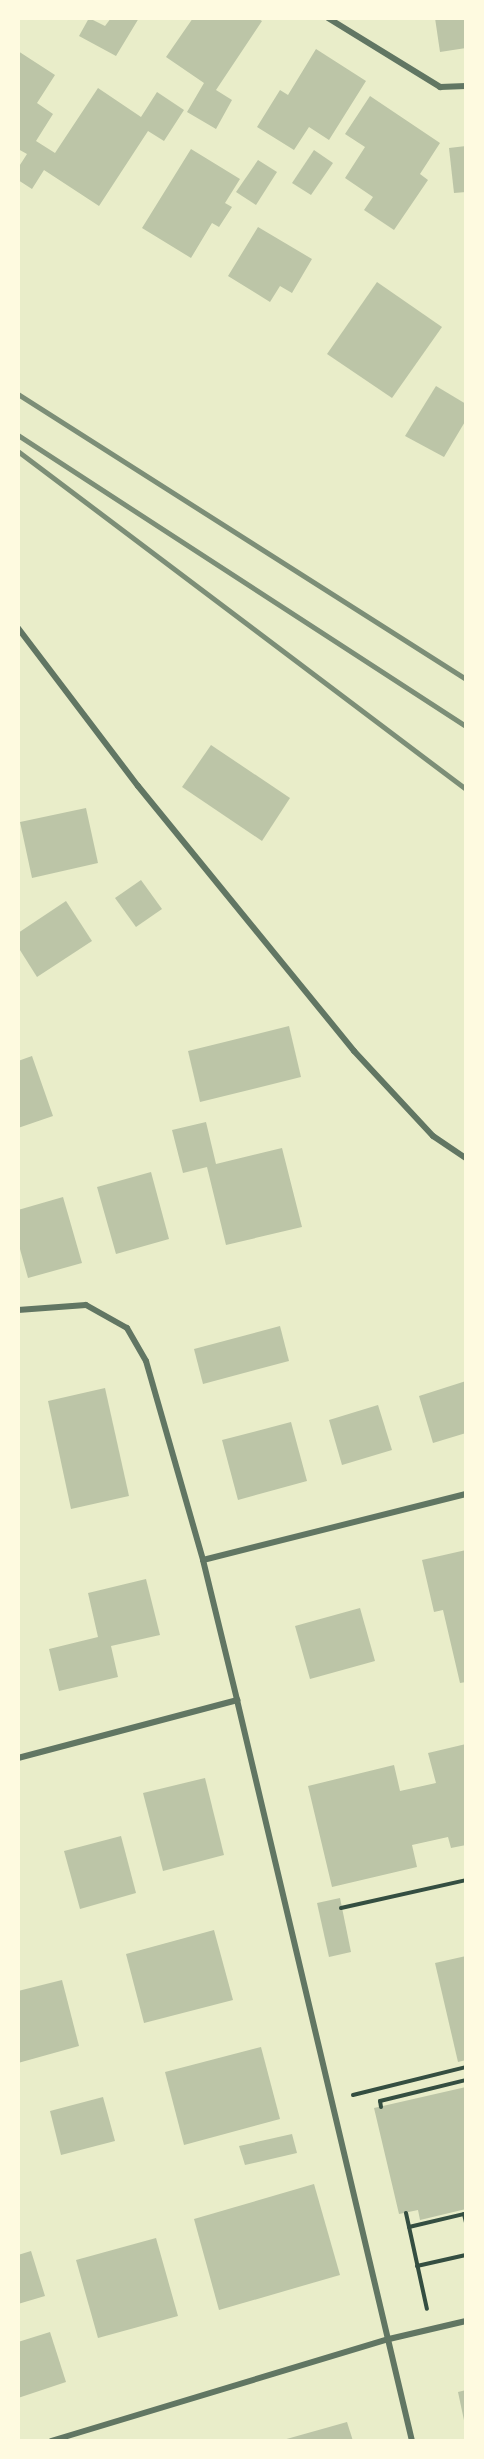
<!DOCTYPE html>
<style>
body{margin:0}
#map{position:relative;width:484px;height:2459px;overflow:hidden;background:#e9edc9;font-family:Jost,sans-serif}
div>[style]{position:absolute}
.building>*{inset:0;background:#bcc5a7}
.path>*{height:4px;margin:-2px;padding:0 2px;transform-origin:2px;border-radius:2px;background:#344e41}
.minor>*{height:6px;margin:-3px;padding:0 3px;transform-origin:3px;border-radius:3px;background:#617663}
.rail>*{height:4.5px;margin:-2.25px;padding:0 2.25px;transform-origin:2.25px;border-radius:2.25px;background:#7c8e77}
span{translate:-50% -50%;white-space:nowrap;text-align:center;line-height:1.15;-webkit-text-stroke:4.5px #fefae0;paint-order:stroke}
.frame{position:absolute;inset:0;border:20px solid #fefae0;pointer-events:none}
</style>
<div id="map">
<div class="building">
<i style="clip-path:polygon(89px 18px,105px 26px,111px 18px,139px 18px,116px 56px,79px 36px)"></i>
<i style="clip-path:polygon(193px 18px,257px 18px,262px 21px,216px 90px,232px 100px,216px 129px,187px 112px,204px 83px,166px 57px)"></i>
<i style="clip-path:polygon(435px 18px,466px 18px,466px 48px,440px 52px)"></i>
<i style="clip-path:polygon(316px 49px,366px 81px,329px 140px,309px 127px,294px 150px,257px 127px,280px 90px,288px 95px)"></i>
<i style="clip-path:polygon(18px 51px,55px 75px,37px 103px,53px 114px,36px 141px,55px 153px,98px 88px,141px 117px,157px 92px,184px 110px,164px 141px,148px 131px,99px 206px,44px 170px,32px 189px,18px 180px,18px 168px,27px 154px,18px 149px)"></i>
<i style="clip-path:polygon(370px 96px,440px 143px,420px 174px,428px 180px,394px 230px,364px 210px,373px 197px,345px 178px,365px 147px,345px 134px)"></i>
<i style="clip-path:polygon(466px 146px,466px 192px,454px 193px,449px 148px)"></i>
<i style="clip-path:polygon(191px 149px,240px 179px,225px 203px,232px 207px,219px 227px,212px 223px,191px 258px,142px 228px)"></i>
<i style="clip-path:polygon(314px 150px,333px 163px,311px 195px,292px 183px)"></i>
<i style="clip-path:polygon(258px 160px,277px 172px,256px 205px,236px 192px)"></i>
<i style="clip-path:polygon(258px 227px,312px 259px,292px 293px,280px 286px,270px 302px,228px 276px)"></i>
<i style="clip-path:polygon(377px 282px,442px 327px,392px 398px,327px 354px)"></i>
<i style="clip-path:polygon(436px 386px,466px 404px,466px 420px,444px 457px,405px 436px)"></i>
<i style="clip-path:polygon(211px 745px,290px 798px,262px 841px,182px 787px)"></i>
<i style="clip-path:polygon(86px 808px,98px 863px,32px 878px,20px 822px)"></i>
<i style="clip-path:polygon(141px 880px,162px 909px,136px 927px,115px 898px)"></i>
<i style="clip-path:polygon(66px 901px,92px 941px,37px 977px,18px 947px,18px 933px)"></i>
<i style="clip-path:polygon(289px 1026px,301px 1077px,200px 1102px,188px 1051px)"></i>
<i style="clip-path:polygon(32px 1056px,53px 1116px,18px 1128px,18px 1061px)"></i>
<i style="clip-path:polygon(206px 1122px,216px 1164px,282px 1148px,302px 1227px,226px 1245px,207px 1167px,183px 1173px,172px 1130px)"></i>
<i style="clip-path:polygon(151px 1172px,169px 1239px,116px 1254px,97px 1187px)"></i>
<i style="clip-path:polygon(63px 1197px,82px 1263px,28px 1278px,18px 1242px,18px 1210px)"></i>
<i style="clip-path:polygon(280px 1326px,289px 1361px,203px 1384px,194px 1349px)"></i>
<i style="clip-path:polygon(466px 1381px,466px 1433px,433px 1443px,419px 1396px)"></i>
<i style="clip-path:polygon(105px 1388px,129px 1496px,71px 1509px,48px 1401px)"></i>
<i style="clip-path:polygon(378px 1405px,392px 1450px,342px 1465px,329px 1420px)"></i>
<i style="clip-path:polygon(291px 1422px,307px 1481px,238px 1500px,222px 1440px)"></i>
<i style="clip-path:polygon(466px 1550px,466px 1682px,460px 1683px,443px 1610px,434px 1612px,422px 1560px)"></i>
<i style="clip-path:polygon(146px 1579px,160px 1635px,111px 1646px,118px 1677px,59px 1691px,49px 1649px,98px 1637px,88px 1593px)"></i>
<i style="clip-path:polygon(360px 1608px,375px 1661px,310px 1679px,295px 1626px)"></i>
<i style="clip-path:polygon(466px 1744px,466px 1845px,451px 1848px,448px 1837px,412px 1845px,417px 1867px,332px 1887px,308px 1786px,394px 1765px,400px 1791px,436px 1783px,428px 1753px)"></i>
<i style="clip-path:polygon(205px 1778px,224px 1855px,163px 1871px,143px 1793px)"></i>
<i style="clip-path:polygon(121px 1836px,136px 1893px,80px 1909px,64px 1851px)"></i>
<i style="clip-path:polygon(340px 1898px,351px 1952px,329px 1957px,317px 1903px)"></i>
<i style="clip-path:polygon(214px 1930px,233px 2000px,144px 2023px,126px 1954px)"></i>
<i style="clip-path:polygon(466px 1956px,466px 2060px,458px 2062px,435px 1963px)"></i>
<i style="clip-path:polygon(62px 1980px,79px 2046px,18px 2063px,18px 1991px)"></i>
<i style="clip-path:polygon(261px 2047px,280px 2119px,184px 2145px,165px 2072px)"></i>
<i style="clip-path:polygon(466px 2087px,466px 2209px,420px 2220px,418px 2210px,399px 2214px,374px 2108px)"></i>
<i style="clip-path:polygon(103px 2097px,115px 2141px,61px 2155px,50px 2111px)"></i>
<i style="clip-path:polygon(292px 2134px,297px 2153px,245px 2165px,239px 2146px)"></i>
<i style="clip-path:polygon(314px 2184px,340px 2275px,219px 2310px,194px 2219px)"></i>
<i style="clip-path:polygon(156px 2238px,178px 2316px,98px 2338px,76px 2260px)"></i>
<i style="clip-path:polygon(31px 2251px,45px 2296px,18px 2304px,18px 2255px)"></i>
<i style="clip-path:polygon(50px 2332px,66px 2382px,18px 2398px,18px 2342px)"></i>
<i style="clip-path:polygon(466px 2390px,466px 2425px,465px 2425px,458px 2392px)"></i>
<i style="clip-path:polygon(347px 2422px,353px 2441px,283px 2441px,283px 2440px)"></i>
</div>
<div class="path">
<i style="left:341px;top:1908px;width:128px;rotate:-12.6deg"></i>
<i style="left:353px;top:2095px;width:116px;rotate:-13.9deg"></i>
<i style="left:381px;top:2107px;width:6px;rotate:-99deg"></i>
<i style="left:380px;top:2101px;width:89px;rotate:-13.7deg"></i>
<i style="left:406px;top:2213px;width:98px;rotate:77.7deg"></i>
<i style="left:409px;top:2227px;width:57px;rotate:-13.3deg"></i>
<i style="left:464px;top:2214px;width:9px;rotate:77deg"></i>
<i style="left:417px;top:2266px;width:50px;rotate:-12.7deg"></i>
</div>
<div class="minor">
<i style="left:328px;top:18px;width:132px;rotate:31.6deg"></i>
<i style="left:440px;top:87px;width:26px;rotate:-2deg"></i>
<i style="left:18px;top:628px;width:198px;rotate:52.8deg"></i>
<i style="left:138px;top:786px;width:342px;rotate:50.8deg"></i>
<i style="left:354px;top:1051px;width:116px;rotate:47.1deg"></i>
<i style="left:433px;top:1136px;width:40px;rotate:34deg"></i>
<i style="left:18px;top:1310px;width:68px;rotate:-4.2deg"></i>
<i style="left:86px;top:1305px;width:47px;rotate:29.3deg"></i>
<i style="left:127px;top:1328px;width:38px;rotate:60deg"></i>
<i style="left:146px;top:1361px;width:207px;rotate:74deg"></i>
<i style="left:203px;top:1560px;width:144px;rotate:76.3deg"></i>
<i style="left:237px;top:1700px;width:761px;rotate:76.71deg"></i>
<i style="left:203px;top:1560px;width:271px;rotate:-14.1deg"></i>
<i style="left:18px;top:1758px;width:227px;rotate:-14.8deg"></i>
<i style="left:51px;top:2441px;width:353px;rotate:-16.8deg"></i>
<i style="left:389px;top:2339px;width:79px;rotate:-13.2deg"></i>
</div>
<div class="rail">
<i style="left:18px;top:394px;width:531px;rotate:32.46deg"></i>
<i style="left:18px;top:435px;width:534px;rotate:33.01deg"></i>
<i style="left:18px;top:451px;width:561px;rotate:37.03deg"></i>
</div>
<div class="frame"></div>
</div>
